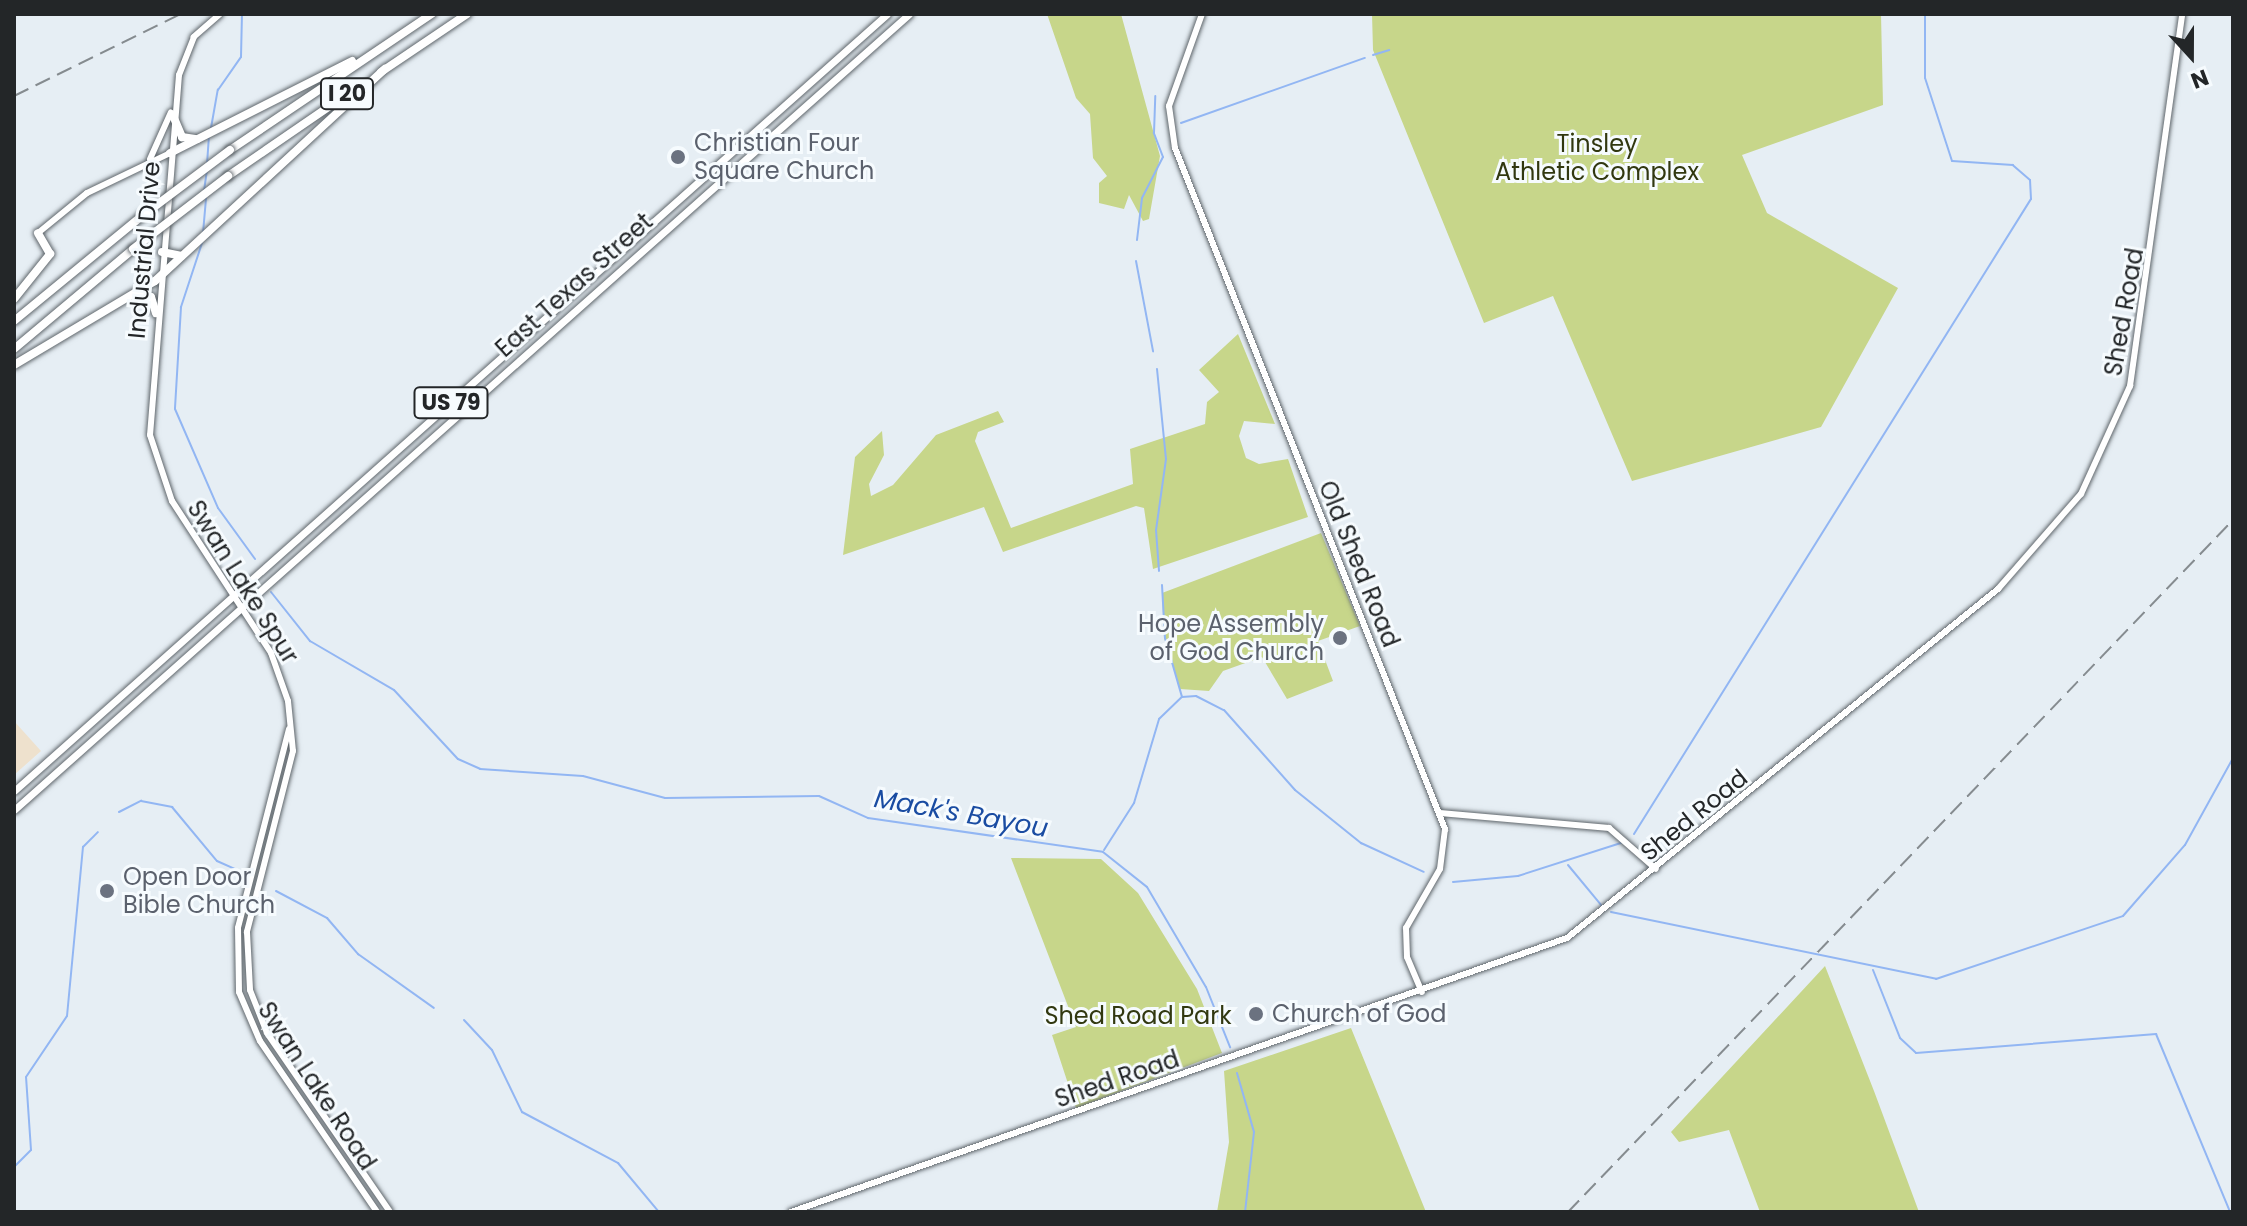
<!DOCTYPE html>
<style>
body{margin:0}
#map{position:relative;width:2247px;height:1226px;overflow:hidden;background:#e6eef4;font-family:Poppins,sans-serif}
div>[style]{position:absolute}
.commercial>*{inset:0;background:#eee1cd}
.green>*{inset:0;background:#c7d68a}
.stream>*{height:2px;margin:-1px;padding:0 1px;transform-origin:1px;border-radius:1px;background:#92b6f3}
.roads{filter:drop-shadow(0 0 2px #5f666b) drop-shadow(0 0 2px #5f666b)}
.secondary>*{height:6px;margin:-3px;padding:0 3px;transform-origin:3px;border-radius:3px;background:#fff}
.primary>*{height:7px;margin:-3.5px;padding:0 3.5px;transform-origin:3.5px;border-radius:3.5px;background:#fff}
.highway>*{height:8px;margin:-4px;padding:0 4px;transform-origin:4px;border-radius:4px;background:#fff}
.rail>*{height:2px;margin-top:-1px;transform-origin:0;background:repeating-linear-gradient(90deg,#858b8f 0 16px,transparent 0 24px)}
.bridges{filter:drop-shadow(0 0 2px #5f666b) drop-shadow(0 0 2px #5f666b)}
.highway-bridge>*{height:8px;margin:-4px;padding:0 4px;transform-origin:4px;border-radius:4px;background:#fff}
.dots>*{width:22px;height:22px;translate:-50% -50%;box-sizing:border-box;border:4px solid #f6fbfe;border-radius:50%}
span{translate:-50% -50%;white-space:nowrap;text-align:center;line-height:1.15;-webkit-text-stroke:6px #f6fbfe;paint-order:stroke}
.shield-label span{padding:2px 6px;background:#f6fbfe;border:2px solid;border-radius:6px;-webkit-text-stroke-width:0}
.shield-label{font-size:22px;color:#232628;font-weight:700}
.worship-label{font-size:24px;color:#5b616d}
.left{translate:0 -50%;text-align:left}
.right{translate:-100% -50%;text-align:right}
.park-label{font-size:24px;color:#313810}
.street-label{font-size:24px;color:#232628}
.water-label{font-size:26px;color:#1a4ca2;font-style:italic}
.frame{position:absolute;inset:0;border:16px solid #232628;pointer-events:none}
.north{position:absolute;left:2151px;top:16px;width:80px;height:80px;-webkit-text-stroke:6px #f6fbfe;paint-order:stroke;rotate:159deg;font-size:22px;font-weight:700;line-height:32px;text-align:center;color:#232628}
.north::after{content:'';display:block;margin:auto;width:28px;height:36px;background:#232628;clip-path:polygon(50% 0,100% 100%,50% 72%,0 100%)}
</style>
<div id="map">
<div class="commercial">
<i style="clip-path:polygon(14px 721px,41px 751px,14px 775px)"></i>
</div>
<div class="green">
<i style="clip-path:polygon(1047px 14px,1121px 14px,1160px 156px,1149px 219px,1143px 221px,1129px 195px,1124px 209px,1099px 203px,1099px 183px,1107px 176px,1093px 158px,1090px 114px,1076px 98px)"></i>
<i style="clip-path:polygon(1372px 14px,1881px 14px,1883px 105px,1742px 155px,1767px 213px,1898px 288px,1821px 427px,1632px 481px,1553px 296px,1484px 323px,1373px 50px)"></i>
<i style="clip-path:polygon(1238px 334px,1275px 424px,1244px 421px,1239px 436px,1246px 458px,1259px 464px,1288px 459px,1308px 517px,1153px 569px,1144px 508px,1136px 506px,1003px 552px,984px 507px,843px 555px,855px 457px,882px 431px,884px 455px,869px 484px,871px 496px,893px 485px,936px 435px,998px 411px,1004px 422px,978px 432px,975px 441px,1011px 528px,1133px 484px,1130px 449px,1205px 424px,1207px 402px,1219px 392px,1199px 370px)"></i>
<i style="clip-path:polygon(1321px 533px,1360px 626px,1318px 641px,1333px 681px,1287px 699px,1262px 657px,1223px 671px,1209px 691px,1180px 689px,1164px 638px,1162px 593px)"></i>
<i style="clip-path:polygon(1011px 858px,1101px 859px,1138px 893px,1197px 989px,1222px 1053px,1076px 1108px,1052px 1035px,1076px 1027px)"></i>
<i style="clip-path:polygon(1825px 966px,1874px 1091px,1919px 1212px,1760px 1212px,1729px 1130px,1679px 1142px,1671px 1132px)"></i>
<i style="clip-path:polygon(1351px 1028px,1426px 1212px,1217px 1212px,1229px 1142px,1224px 1071px)"></i>
</div>
<div class="stream">
<i style="left:1373px;top:55px;width:17px;rotate:-17deg"></i>
<i style="left:1181px;top:123px;width:195px;rotate:-19.5deg"></i>
<i style="left:211px;top:128px;width:39px;rotate:-80deg"></i>
<i style="left:218px;top:90px;width:40px;rotate:-55.1deg"></i>
<i style="left:241px;top:57px;width:43px;rotate:-88.7deg"></i>
<i style="left:207px;top:164px;width:26px;rotate:-86deg"></i>
<i style="left:204px;top:191px;width:21px;rotate:-82deg"></i>
<i style="left:203px;top:233px;width:35px;rotate:-85deg"></i>
<i style="left:203px;top:240px;width:71px;rotate:108.2deg"></i>
<i style="left:181px;top:307px;width:102px;rotate:93.4deg"></i>
<i style="left:175px;top:409px;width:108px;rotate:66.5deg"></i>
<i style="left:218px;top:508px;width:63px;rotate:54deg"></i>
<i style="left:1137px;top:240px;width:42px;rotate:-83.2deg"></i>
<i style="left:1142px;top:198px;width:46px;rotate:-62.9deg"></i>
<i style="left:1163px;top:157px;width:26px;rotate:-111deg"></i>
<i style="left:1154px;top:133px;width:37px;rotate:-88deg"></i>
<i style="left:1136px;top:261px;width:92px;rotate:79.3deg"></i>
<i style="left:1157px;top:369px;width:90px;rotate:84.3deg"></i>
<i style="left:1166px;top:459px;width:72px;rotate:98deg"></i>
<i style="left:1156px;top:530px;width:41px;rotate:85.8deg"></i>
<i style="left:1162px;top:585px;width:53px;rotate:86.8deg"></i>
<i style="left:1165px;top:638px;width:61px;rotate:73.9deg"></i>
<i style="left:271px;top:592px;width:63px;rotate:51.5deg"></i>
<i style="left:310px;top:641px;width:97px;rotate:30.3deg"></i>
<i style="left:394px;top:690px;width:94px;rotate:47.2deg"></i>
<i style="left:458px;top:759px;width:24px;rotate:24deg"></i>
<i style="left:480px;top:769px;width:103px;rotate:3.9deg"></i>
<i style="left:583px;top:776px;width:85px;rotate:15deg"></i>
<i style="left:665px;top:798px;width:154px;rotate:-0.7deg"></i>
<i style="left:819px;top:796px;width:54px;rotate:24.2deg"></i>
<i style="left:868px;top:818px;width:237px;rotate:8.2deg"></i>
<i style="left:1103px;top:852px;width:56px;rotate:38.5deg"></i>
<i style="left:1147px;top:887px;width:116px;rotate:59.5deg"></i>
<i style="left:1206px;top:987px;width:65px;rotate:68.2deg"></i>
<i style="left:119px;top:812px;width:25px;rotate:-27deg"></i>
<i style="left:141px;top:801px;width:32px;rotate:11deg"></i>
<i style="left:172px;top:807px;width:70px;rotate:50.2deg"></i>
<i style="left:217px;top:861px;width:20px;rotate:24deg"></i>
<i style="left:1634px;top:834px;width:749px;rotate:-57.99deg"></i>
<i style="left:2031px;top:199px;width:19px;rotate:-93deg"></i>
<i style="left:2030px;top:180px;width:23px;rotate:-139deg"></i>
<i style="left:2013px;top:165px;width:61px;rotate:-176.2deg"></i>
<i style="left:1952px;top:161px;width:87px;rotate:-108deg"></i>
<i style="left:1925px;top:78px;width:64px;rotate:-90deg"></i>
<i style="left:1104px;top:850px;width:56px;rotate:-57.4deg"></i>
<i style="left:1134px;top:803px;width:88px;rotate:-73.4deg"></i>
<i style="left:1159px;top:719px;width:32px;rotate:-44deg"></i>
<i style="left:1182px;top:697px;width:14px;rotate:-4deg"></i>
<i style="left:1196px;top:696px;width:31px;rotate:27deg"></i>
<i style="left:1224px;top:710px;width:107px;rotate:48.4deg"></i>
<i style="left:1295px;top:790px;width:85px;rotate:38.8deg"></i>
<i style="left:1361px;top:843px;width:69px;rotate:24.7deg"></i>
<i style="left:1568px;top:865px;width:53px;rotate:50.3deg"></i>
<i style="left:1453px;top:882px;width:65px;rotate:-5.3deg"></i>
<i style="left:1518px;top:876px;width:108px;rotate:-17.8deg"></i>
<i style="left:276px;top:891px;width:58px;rotate:27.9deg"></i>
<i style="left:327px;top:918px;width:48px;rotate:49.3deg"></i>
<i style="left:358px;top:954px;width:93px;rotate:35.4deg"></i>
<i style="left:1611px;top:912px;width:332px;rotate:11.6deg"></i>
<i style="left:1936px;top:979px;width:197px;rotate:-18.6deg"></i>
<i style="left:2123px;top:916px;width:94px;rotate:-48.9deg"></i>
<i style="left:2185px;top:845px;width:99px;rotate:-61.1deg"></i>
<i style="left:1873px;top:970px;width:73px;rotate:68.3deg"></i>
<i style="left:1900px;top:1038px;width:22px;rotate:43deg"></i>
<i style="left:1916px;top:1053px;width:241px;rotate:-4.5deg"></i>
<i style="left:2156px;top:1034px;width:193px;rotate:67.4deg"></i>
<i style="left:464px;top:1020px;width:41px;rotate:47deg"></i>
<i style="left:492px;top:1050px;width:69px;rotate:64.2deg"></i>
<i style="left:522px;top:1112px;width:109px;rotate:28deg"></i>
<i style="left:618px;top:1163px;width:64px;rotate:50.1deg"></i>
<i style="left:1237px;top:1073px;width:61px;rotate:73.9deg"></i>
<i style="left:1254px;top:1132px;width:81px;rotate:96.4deg"></i>
<i style="left:14px;top:1167px;width:24px;rotate:-45deg"></i>
<i style="left:31px;top:1150px;width:73px;rotate:-93.9deg"></i>
<i style="left:26px;top:1077px;width:73px;rotate:-56.1deg"></i>
<i style="left:67px;top:1016px;width:170px;rotate:-84.6deg"></i>
<i style="left:83px;top:847px;width:21px;rotate:-45deg"></i>
</div>
<div class="roads">
<div class="secondary">
<i style="left:220px;top:14px;width:35px;rotate:139deg"></i>
<i style="left:194px;top:37px;width:41px;rotate:111.5deg"></i>
<i style="left:179px;top:75px;width:361px;rotate:94.6deg"></i>
<i style="left:150px;top:435px;width:70px;rotate:71.6deg"></i>
<i style="left:172px;top:501px;width:181px;rotate:56.9deg"></i>
<i style="left:271px;top:653px;width:51px;rotate:70.5deg"></i>
<i style="left:288px;top:701px;width:50px;rotate:84.3deg"></i>
<i style="left:293px;top:751px;width:187px;rotate:104.3deg"></i>
<i style="left:247px;top:932px;width:58px;rotate:87deg"></i>
<i style="left:250px;top:990px;width:46px;rotate:68.4deg"></i>
<i style="left:267px;top:1033px;width:217px;rotate:55.5deg"></i>
<i style="left:1202px;top:14px;width:98px;rotate:109.7deg"></i>
<i style="left:1169px;top:106px;width:42px;rotate:81.9deg"></i>
<i style="left:1175px;top:148px;width:733px;rotate:68.37deg"></i>
<i style="left:1445px;top:829px;width:40px;rotate:97.1deg"></i>
<i style="left:1440px;top:869px;width:68px;rotate:120deg"></i>
<i style="left:1406px;top:928px;width:29px;rotate:88deg"></i>
<i style="left:1407px;top:957px;width:38px;rotate:67deg"></i>
<i style="left:150px;top:159px;width:51px;rotate:-65.9deg"></i>
<i style="left:38px;top:233px;width:63px;rotate:-39.2deg"></i>
<i style="left:87px;top:193px;width:92px;rotate:-25.7deg"></i>
<i style="left:289px;top:729px;width:205px;rotate:104.4deg"></i>
<i style="left:238px;top:928px;width:64px;rotate:89.1deg"></i>
<i style="left:239px;top:992px;width:53px;rotate:66.8deg"></i>
<i style="left:260px;top:1041px;width:207px;rotate:55.6deg"></i>
<i style="left:1440px;top:813px;width:170px;rotate:5.1deg"></i>
<i style="left:1609px;top:828px;width:62px;rotate:41.1deg"></i>
<i style="left:791px;top:1212px;width:823px;rotate:-19.45deg"></i>
<i style="left:1567px;top:938px;width:555px;rotate:-39deg"></i>
<i style="left:1998px;top:589px;width:126px;rotate:-48.9deg"></i>
<i style="left:2081px;top:494px;width:119px;rotate:-65.6deg"></i>
<i style="left:2130px;top:386px;width:376px;rotate:-82deg"></i>
</div>
<div class="primary">
<i style="left:14px;top:791px;width:1169px;rotate:-41.67deg"></i>
<i style="left:14px;top:810px;width:1198px;rotate:-41.65deg"></i>
</div>
<div class="highway">
<i style="left:381px;top:72px;width:104px;rotate:-34deg"></i>
<i style="left:174px;top:118px;width:21px;rotate:67deg"></i>
<i style="left:182px;top:137px;width:15px;rotate:8deg"></i>
<i style="left:230px;top:150px;width:244px;rotate:-34deg"></i>
<i style="left:170px;top:153px;width:204px;rotate:-26.8deg"></i>
<i style="left:228px;top:176px;width:155px;rotate:-34.5deg"></i>
<i style="left:162px;top:252px;width:20px;rotate:11deg"></i>
<i style="left:137px;top:294px;width:14px;rotate:12deg"></i>
<i style="left:151px;top:297px;width:17px;rotate:73deg"></i>
<i style="left:14px;top:299px;width:58px;rotate:-51.3deg"></i>
<i style="left:50px;top:254px;width:24px;rotate:-120deg"></i>
<i style="left:14px;top:321px;width:166px;rotate:-39.4deg"></i>
<i style="left:14px;top:349px;width:155px;rotate:-40deg"></i>
<i style="left:14px;top:365px;width:164px;rotate:-30.8deg"></i>
<i style="left:155px;top:281px;width:313px;rotate:-42.7deg"></i>
</div>
</div>
<div class="rail">
<i style="left:14px;top:96px;width:186px;rotate:-26.2deg"></i>
<i style="left:1568px;top:1212px;width:960px;rotate:-46.14deg"></i>
</div>
<div class="bridges">
<div class="highway-bridge">
<i style="left:142px;top:216px;width:110px;rotate:-36.9deg"></i>
<i style="left:133px;top:249px;width:120px;rotate:-37.5deg"></i>
</div>
</div>
<div class="dots">
<i style="left:678px;top:157px;background:#6b7280"></i>
<i style="left:1340px;top:638px;background:#6b7280"></i>
<i style="left:107px;top:891px;background:#6b7280"></i>
<i style="left:1256px;top:1014px;background:#6b7280"></i>
</div>
<div class="shield-label">
<span style="left:347px;top:94px">I 20</span>
<span style="left:451px;top:403px">US 79</span>
</div>
<div class="worship-label">
<span class="left" style="left:694px;top:157px">Christian Four<br>Square Church</span>
<span class="right" style="left:1324px;top:638px">Hope Assembly<br>of God Church</span>
<span class="left" style="left:123px;top:891px">Open Door<br>Bible Church</span>
<span class="left" style="left:1272px;top:1014px">Church of God</span>
</div>
<div class="park-label">
<span style="left:1597px;top:158px">Tinsley<br>Athletic Complex</span>
<span style="left:1138px;top:1016px">Shed Road Park</span>
</div>
<div class="street-label">
<span style="left:144px;top:250px;rotate:-85deg">Industrial Drive</span>
<span style="left:574px;top:285px;rotate:-42deg">East Texas Street</span>
<span style="left:2124px;top:312px;rotate:-80deg">Shed Road</span>
<span style="left:1359px;top:564px;rotate:68deg">Old Shed Road</span>
<span style="left:243px;top:582px;rotate:58deg">Swan Lake Spur</span>
<span style="left:1694px;top:815px;rotate:-39deg">Shed Road</span>
<span style="left:1117px;top:1079px;rotate:-19deg">Shed Road</span>
<span style="left:317px;top:1086px;rotate:57deg">Swan Lake Road</span>
</div>
<div class="water-label">
<span style="left:961px;top:814px;rotate:10deg">Mack's Bayou</span>
</div>
<div class="frame"></div>
<div class="north">N</div>
</div>
